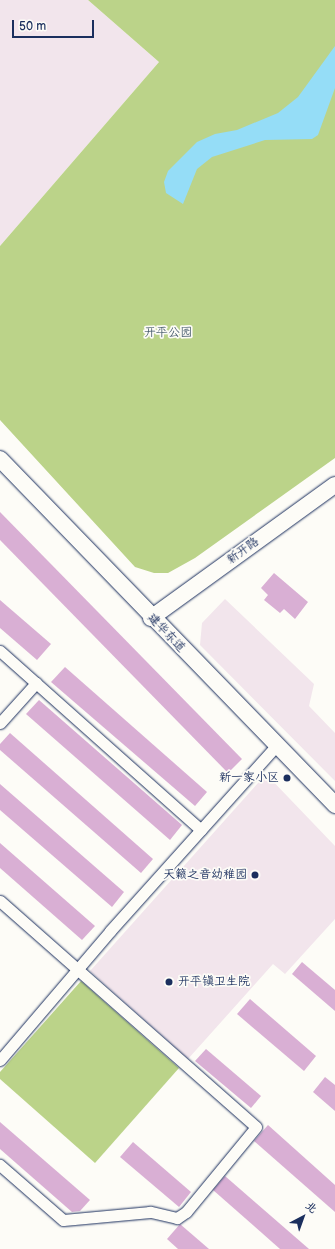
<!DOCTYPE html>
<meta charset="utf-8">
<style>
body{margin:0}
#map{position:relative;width:335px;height:1249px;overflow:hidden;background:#fdfcf7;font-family:"Balsamiq Sans","LXGW WenKai TC",sans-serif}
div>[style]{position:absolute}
.built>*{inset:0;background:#f2e5ec}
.green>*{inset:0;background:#bbd389}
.water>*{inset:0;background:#95ddf7}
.building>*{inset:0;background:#d9afd4}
.roads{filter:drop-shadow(0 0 1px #1b2f5e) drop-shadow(0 0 1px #1b2f5e)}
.street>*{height:11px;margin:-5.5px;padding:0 5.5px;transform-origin:5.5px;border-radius:5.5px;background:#fdfcf7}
.secondary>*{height:16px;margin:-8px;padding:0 8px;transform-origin:8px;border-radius:8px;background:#fdfcf7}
.dots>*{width:11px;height:11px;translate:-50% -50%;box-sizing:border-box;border:2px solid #fdfcf7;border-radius:50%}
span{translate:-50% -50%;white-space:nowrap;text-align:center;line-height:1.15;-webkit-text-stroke:3.5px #fdfcf7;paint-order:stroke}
.park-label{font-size:12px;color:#435869}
.street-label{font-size:12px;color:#1b2f5e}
.poi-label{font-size:12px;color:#1b2f5e}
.right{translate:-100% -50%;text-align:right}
.left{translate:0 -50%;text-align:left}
.north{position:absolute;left:283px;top:1197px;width:40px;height:40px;-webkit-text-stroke:3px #fdfcf7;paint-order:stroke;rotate:41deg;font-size:11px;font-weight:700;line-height:16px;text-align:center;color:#1b2f5e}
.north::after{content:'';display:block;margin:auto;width:14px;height:18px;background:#1b2f5e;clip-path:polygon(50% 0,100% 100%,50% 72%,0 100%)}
.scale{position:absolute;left:12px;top:20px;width:82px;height:18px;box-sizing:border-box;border:2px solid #1b2f5e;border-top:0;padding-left:5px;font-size:12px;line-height:14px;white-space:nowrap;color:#1b2f5e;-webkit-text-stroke:3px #fdfcf7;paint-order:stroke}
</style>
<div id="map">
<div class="built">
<i style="clip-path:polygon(0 0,88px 0,159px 62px,0 246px)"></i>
<i style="clip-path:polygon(225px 599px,314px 684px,309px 706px,335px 733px,335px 781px,200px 645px,202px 623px)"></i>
<i style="clip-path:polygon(266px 774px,335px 846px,335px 919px,285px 974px,273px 964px,188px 1059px,90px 971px)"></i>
</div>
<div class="green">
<i style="clip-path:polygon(88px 0,335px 0,335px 458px,195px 558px,168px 573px,154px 573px,135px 567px,0 420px,0 246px,159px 62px)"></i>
<i style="clip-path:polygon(81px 981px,179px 1068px,95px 1163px,0 1079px,0 1072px)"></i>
</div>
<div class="water">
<i style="clip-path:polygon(335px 46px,335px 88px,318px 135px,312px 139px,265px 140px,212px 157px,197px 169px,183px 204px,166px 193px,164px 182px,168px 171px,197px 142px,215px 134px,237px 130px,278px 113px,298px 97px)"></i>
</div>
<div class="building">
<i style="clip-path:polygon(0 512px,242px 759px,228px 773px,0 540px)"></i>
<i style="clip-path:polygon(274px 573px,308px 602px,295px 619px,284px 609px,280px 613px,264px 600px,268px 595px,261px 588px)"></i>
<i style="clip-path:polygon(0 600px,51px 644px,37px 660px,0 628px)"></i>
<i style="clip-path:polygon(65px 667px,207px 792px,195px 806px,51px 682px)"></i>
<i style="clip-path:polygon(39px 700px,182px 825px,170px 840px,26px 714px)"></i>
<i style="clip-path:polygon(10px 733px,153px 859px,141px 873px,0 750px,0 744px)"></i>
<i style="clip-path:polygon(0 784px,124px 892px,112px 907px,0 810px)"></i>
<i style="clip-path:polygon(0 843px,95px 926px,82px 940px,0 868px)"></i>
<i style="clip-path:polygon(302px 962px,335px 990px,335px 1011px,292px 974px)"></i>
<i style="clip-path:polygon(250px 999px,316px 1056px,304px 1071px,237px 1014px)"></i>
<i style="clip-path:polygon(206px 1049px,261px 1096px,251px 1108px,195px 1061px)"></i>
<i style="clip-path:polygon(325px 1077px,335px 1085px,335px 1111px,313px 1092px)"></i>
<i style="clip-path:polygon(0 1122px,90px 1200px,80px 1211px,72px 1212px,0 1149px)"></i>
<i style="clip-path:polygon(268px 1125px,335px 1185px,335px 1212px,254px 1141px)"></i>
<i style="clip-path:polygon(133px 1142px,191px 1192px,179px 1207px,120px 1157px)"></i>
<i style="clip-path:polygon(225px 1176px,309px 1249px,280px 1249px,213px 1190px)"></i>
<i style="clip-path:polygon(180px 1224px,209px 1249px,178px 1249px,167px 1239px)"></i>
</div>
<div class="roads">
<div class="street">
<i style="left:0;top:651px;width:269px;rotate:41.7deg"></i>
<i style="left:0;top:723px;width:54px;rotate:-48deg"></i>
<i style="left:0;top:901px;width:341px;rotate:41.4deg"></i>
<i style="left:256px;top:1127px;width:110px;rotate:129.5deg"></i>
<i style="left:186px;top:1212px;width:11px;rotate:146deg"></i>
<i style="left:177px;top:1218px;width:28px;rotate:-167deg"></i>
<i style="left:150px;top:1212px;width:87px;rotate:174.7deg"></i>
<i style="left:63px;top:1220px;width:84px;rotate:-138.9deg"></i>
<i style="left:0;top:1060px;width:170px;rotate:-49.5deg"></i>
<i style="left:110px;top:931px;width:249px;rotate:-48.1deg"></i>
</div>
<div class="secondary">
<i style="left:0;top:459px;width:482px;rotate:45.9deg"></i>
<i style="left:151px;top:618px;width:227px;rotate:-35.9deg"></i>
</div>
</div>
<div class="dots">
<i style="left:287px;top:778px;background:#1b2f5e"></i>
<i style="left:255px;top:875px;background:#1b2f5e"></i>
<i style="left:169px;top:982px;background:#1b2f5e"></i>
</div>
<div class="park-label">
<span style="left:168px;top:333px">开平公园</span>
</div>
<div class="street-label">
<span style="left:243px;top:551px;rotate:-36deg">新开路</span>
<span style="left:166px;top:633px;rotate:46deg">建华东道</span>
</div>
<div class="poi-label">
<span class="right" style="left:279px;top:778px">新一家小区</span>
<span class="right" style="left:247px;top:875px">天籁之音幼稚园</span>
<span class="left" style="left:178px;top:982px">开平镇卫生院</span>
</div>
<div class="north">北</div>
<div class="scale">50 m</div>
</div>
